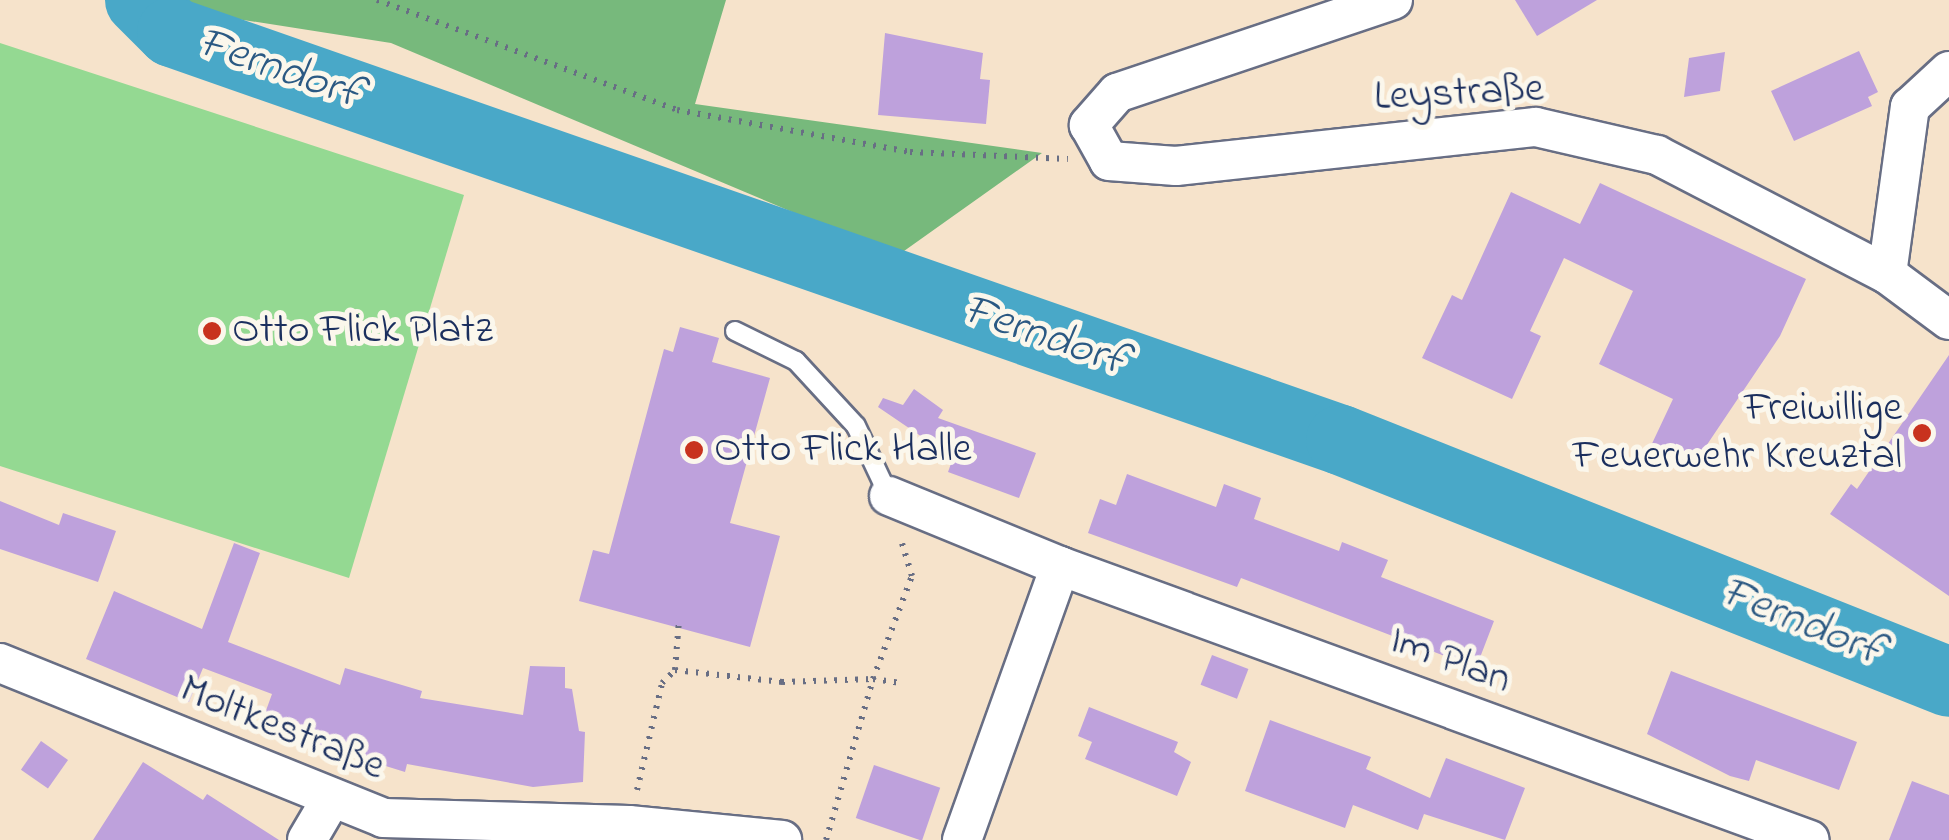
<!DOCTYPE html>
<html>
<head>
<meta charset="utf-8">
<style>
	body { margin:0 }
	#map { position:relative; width:1949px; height:840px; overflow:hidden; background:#f6e3cb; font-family:"Indie Flower",sans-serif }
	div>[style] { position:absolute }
	.green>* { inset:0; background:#94d992 }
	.forest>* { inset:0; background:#77b97c }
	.river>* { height:70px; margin:-35px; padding:0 35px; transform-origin:35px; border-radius:35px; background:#49a8c8 }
	.building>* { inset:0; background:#bea1dc; transform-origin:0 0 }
	.path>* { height:6px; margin-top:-3px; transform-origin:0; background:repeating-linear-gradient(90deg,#686e84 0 2.5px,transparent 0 10.5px) }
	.roads { filter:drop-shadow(2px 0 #686e84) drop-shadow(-2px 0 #686e84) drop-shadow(0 2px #686e84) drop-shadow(0 -2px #686e84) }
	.lane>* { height:18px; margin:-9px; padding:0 9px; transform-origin:9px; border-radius:9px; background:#fff }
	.street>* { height:38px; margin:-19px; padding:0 19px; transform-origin:19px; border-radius:19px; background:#fff }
	.dots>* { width:28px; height:28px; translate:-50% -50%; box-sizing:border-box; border:5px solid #fbf7ec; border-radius:50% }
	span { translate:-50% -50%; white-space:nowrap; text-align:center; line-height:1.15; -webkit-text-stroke:10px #fbf7ec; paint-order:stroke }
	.street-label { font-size:42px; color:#1b2f5e }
	.poi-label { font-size:42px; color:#1b2f5e }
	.left { translate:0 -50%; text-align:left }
	.right { translate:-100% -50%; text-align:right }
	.water-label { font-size:45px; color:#2b5983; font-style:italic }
</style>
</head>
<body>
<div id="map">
	<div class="green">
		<i style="clip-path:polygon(0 43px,464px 195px,349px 578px,0 466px)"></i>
	</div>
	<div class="forest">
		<i style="clip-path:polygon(170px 0,726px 0,695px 104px,1042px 153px,897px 256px,391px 43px,180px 10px)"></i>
	</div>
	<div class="river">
		<i style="left:140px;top:0;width:45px;rotate:45deg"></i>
		<i style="left:172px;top:32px;width:1238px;rotate:19.24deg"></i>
		<i style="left:1341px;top:440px;width:654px;rotate:21.7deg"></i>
	</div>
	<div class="building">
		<i style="clip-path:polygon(1515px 0,1597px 0,1537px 36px)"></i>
		<i style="clip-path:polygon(885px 33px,983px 53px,980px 79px,990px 80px,986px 124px,878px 115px)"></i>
		<i style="clip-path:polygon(1859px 51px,1878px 92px,1868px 97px,1872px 106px,1794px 141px,1771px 91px)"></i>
		<i style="clip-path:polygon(1725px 52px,1720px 91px,1684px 97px,1689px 58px)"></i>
		<i style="clip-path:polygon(1600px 183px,1806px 279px,1780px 336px,1690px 470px,1649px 450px,1673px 399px,1599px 364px,1633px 291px,1564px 258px,1530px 331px,1541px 336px,1512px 399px,1422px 358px,1452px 295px,1462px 300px,1511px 192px,1580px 224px)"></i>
		<i style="clip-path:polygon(680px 327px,719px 338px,712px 362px,770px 378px,730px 523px,780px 536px,750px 647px,579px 601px,593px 550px,609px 554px,664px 349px,673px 352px)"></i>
		<i style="clip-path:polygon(1949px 355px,1949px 596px,1830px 514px,1851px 484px,1857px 489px)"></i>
		<i style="clip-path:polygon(914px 389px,943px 410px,938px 418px,1036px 453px,1019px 498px,948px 472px,953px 458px,878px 407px,883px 398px,903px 405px)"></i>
		<i style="clip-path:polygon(1127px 474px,1216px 507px,1224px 484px,1261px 498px,1254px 519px,1339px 551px,1342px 542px,1388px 560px,1381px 577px,1494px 621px,1476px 668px,1241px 578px,1237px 587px,1088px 533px,1100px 499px,1116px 505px)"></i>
		<i style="clip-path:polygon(0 501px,59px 525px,63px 513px,116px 531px,98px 582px,0 549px)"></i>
		<i style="clip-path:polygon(234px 543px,260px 553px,228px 642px,340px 685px,345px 668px,422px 691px,420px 698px,523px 715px,530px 666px,565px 667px,565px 688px,572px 689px,579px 731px,585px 732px,583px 782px,533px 787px,407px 764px,405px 772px,260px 727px,272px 694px,203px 668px,189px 702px,86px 659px,114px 591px,202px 629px)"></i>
		<i style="left:1212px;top:655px;width:39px;height:32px;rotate:21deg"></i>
		<i style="clip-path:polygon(1671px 671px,1857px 742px,1839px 790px,1756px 760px,1749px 781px,1730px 776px,1647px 734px)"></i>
		<i style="clip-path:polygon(1089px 707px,1178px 742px,1174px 752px,1191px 762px,1177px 796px,1085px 759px,1092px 742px,1078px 736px)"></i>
		<i style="clip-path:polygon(1270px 720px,1371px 757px,1366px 769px,1430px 798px,1446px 758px,1525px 788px,1505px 840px,1424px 814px,1418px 830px,1353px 805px,1345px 828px,1245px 791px)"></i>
		<i style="left:41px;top:741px;width:33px;height:35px;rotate:35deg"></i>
		<i style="clip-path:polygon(143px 762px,203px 800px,207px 794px,279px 840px,93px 840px)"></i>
		<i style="left:874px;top:765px;width:70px;height:56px;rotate:19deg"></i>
		<i style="clip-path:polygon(1912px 781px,1949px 795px,1949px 840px,1889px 840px)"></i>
	</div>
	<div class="path">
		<i style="left:377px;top:0;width:320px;rotate:20.1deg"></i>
		<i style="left:677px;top:110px;width:237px;rotate:10.2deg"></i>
		<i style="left:910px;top:152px;width:158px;rotate:2.5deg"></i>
		<i style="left:675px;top:670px;width:50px;rotate:-85.4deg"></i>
		<i style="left:637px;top:790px;width:110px;rotate:-76.8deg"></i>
		<i style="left:662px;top:683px;width:18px;rotate:-45deg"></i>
		<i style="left:675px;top:670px;width:108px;rotate:6.4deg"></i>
		<i style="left:782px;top:682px;width:91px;rotate:-1.9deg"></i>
		<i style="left:873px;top:679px;width:110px;rotate:-69.3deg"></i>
		<i style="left:912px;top:576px;width:34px;rotate:-107deg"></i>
		<i style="left:826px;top:840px;width:168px;rotate:-73.7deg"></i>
		<i style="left:873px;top:679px;width:30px;rotate:8deg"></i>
	</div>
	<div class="roads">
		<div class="lane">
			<i style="left:735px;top:331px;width:68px;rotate:26.2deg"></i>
			<i style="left:796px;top:361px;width:88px;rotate:47.3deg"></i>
			<i style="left:856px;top:426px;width:77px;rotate:64.8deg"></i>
		</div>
		<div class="street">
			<i style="left:1393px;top:0;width:291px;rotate:161.4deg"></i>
			<i style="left:1117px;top:93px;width:43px;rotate:131.2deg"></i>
			<i style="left:1089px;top:125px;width:41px;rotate:60.9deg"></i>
			<i style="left:1109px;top:161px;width:67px;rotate:4.3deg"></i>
			<i style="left:1176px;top:166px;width:362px;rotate:-6.2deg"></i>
			<i style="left:1536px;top:127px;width:124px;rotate:13deg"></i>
			<i style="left:1657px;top:155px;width:259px;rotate:27.4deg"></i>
			<i style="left:1887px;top:274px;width:77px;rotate:36.6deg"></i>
			<i style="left:1887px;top:274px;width:169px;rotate:-82.2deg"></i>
			<i style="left:1910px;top:107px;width:53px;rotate:-42.7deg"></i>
			<i style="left:889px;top:496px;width:185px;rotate:22.3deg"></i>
			<i style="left:0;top:663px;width:413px;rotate:22deg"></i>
			<i style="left:383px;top:818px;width:246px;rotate:1.6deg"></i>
			<i style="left:629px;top:825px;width:154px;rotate:5.6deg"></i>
			<i style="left:307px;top:840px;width:45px;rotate:-59.5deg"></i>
			<i style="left:962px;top:840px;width:291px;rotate:-70.3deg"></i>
			<i style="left:1060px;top:566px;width:798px;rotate:20.07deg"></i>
		</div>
	</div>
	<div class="dots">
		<i style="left:212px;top:331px;background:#c8321e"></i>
		<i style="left:1922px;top:433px;background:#c8321e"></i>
		<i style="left:694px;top:450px;background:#c8321e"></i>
	</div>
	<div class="street-label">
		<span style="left:1459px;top:94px;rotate:-3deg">Leystraße</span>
		<span style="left:1450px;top:661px;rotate:20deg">Im Plan</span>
		<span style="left:282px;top:729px;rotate:22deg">Moltkestraße</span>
	</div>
	<div class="poi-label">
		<span class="left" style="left:232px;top:331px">Otto Flick Platz</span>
		<span class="right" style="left:1902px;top:433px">Freiwillige<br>Feuerwehr Kreuztal</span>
		<span class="left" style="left:714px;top:450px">Otto Flick Halle</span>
	</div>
	<div class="water-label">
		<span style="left:279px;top:70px;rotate:19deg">Ferndorf</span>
		<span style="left:1044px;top:337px;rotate:19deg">Ferndorf</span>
		<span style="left:1801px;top:623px;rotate:22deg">Ferndorf</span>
	</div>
</div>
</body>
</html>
